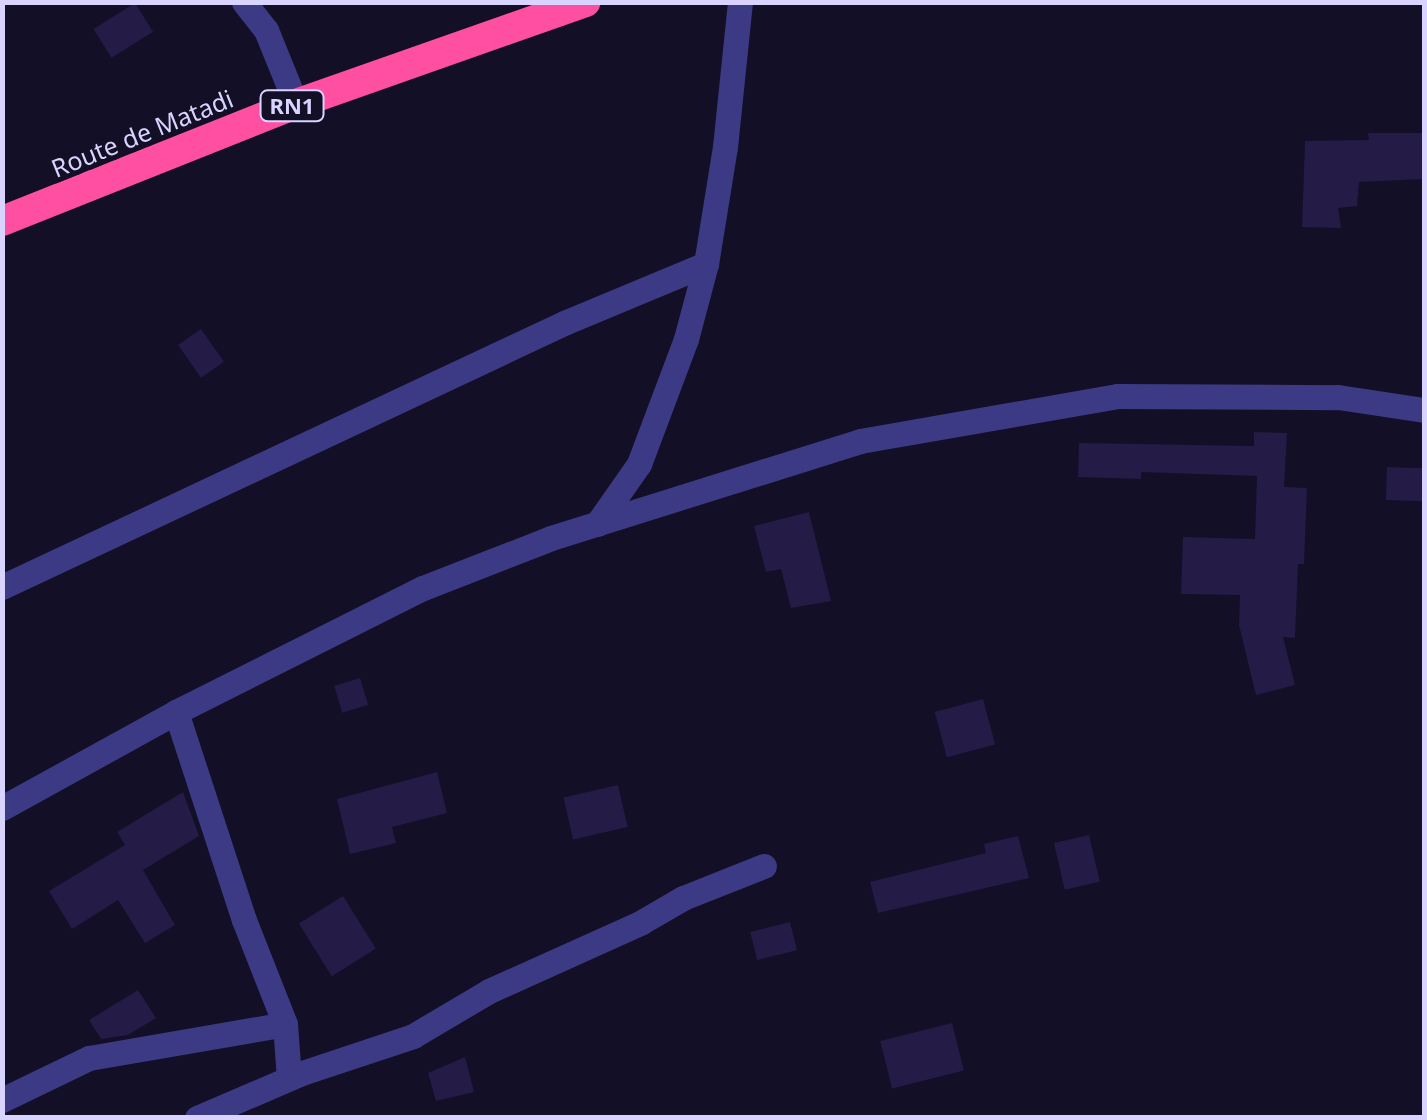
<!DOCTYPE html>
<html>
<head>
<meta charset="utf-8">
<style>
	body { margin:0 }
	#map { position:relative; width:1427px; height:1120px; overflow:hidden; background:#130f26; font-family:"Noto Sans",sans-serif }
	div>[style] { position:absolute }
	.building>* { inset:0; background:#241b47; transform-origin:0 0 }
	.minor>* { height:25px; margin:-12.5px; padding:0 12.5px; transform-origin:12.5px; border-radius:12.5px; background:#3d3a85 }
	.highway>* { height:30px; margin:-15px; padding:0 15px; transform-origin:15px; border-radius:15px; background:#ff4fa3 }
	span { translate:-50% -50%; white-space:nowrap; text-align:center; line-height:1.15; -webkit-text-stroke:10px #130f26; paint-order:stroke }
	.shield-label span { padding:2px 8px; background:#130f26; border:2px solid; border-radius:8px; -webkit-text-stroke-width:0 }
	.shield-label { font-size:22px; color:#d9d4ff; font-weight:700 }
	.street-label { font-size:25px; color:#d9d4ff }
	.frame { position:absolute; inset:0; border:5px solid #d9d4ff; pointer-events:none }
</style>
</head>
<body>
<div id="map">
	<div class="building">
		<i style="left:135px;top:3px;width:34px;height:49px;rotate:58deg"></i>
		<i style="clip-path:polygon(1368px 133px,1424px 133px,1424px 179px,1359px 182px,1357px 206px,1338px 208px,1341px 228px,1302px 227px,1305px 141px,1369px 140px)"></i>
		<i style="left:201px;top:329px;width:40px;height:28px;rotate:55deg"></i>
		<i style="clip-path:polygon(1254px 432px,1287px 433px,1284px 487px,1307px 488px,1304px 564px,1298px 564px,1295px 638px,1283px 637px,1295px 685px,1256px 695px,1239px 625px,1240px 595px,1181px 594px,1183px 537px,1255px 539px,1257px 476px,1141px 472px,1141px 479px,1078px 477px,1079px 443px,1254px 446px)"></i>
		<i style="left:1387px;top:467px;width:37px;height:33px;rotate:2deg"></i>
		<i style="clip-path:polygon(809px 512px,831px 601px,791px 608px,781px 569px,766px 572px,754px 526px)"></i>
		<i style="left:360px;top:678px;width:28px;height:27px;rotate:73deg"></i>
		<i style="left:983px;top:699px;width:47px;height:50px;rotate:75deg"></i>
		<i style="clip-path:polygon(437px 772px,447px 813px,392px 827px,396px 843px,350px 854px,337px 799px)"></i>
		<i style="left:618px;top:785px;width:43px;height:56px;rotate:77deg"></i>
		<i style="clip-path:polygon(183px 792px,199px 836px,143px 870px,175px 925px,145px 943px,118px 900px,72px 929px,49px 891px,125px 845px,117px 832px)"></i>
		<i style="left:1089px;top:835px;width:48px;height:36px;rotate:77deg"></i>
		<i style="clip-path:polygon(1018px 836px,1029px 878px,878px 913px,870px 882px,986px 853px,984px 844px)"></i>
		<i style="left:343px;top:896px;width:62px;height:52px;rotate:58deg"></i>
		<i style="left:790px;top:922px;width:29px;height:41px;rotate:76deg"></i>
		<i style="clip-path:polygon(138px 990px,156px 1018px,128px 1035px,101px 1039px,89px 1020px)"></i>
		<i style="left:952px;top:1023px;width:49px;height:74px;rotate:76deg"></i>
		<i style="clip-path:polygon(465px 1057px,474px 1092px,436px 1101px,428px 1073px)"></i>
	</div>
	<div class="minor">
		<i style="left:244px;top:2px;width:36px;rotate:52deg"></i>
		<i style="left:266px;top:30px;width:80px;rotate:67.9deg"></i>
		<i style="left:597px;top:524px;width:73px;rotate:-55deg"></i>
		<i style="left:639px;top:464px;width:134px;rotate:-69.4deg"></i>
		<i style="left:686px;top:339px;width:78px;rotate:-75.1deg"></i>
		<i style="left:706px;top:264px;width:119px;rotate:-80.8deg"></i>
		<i style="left:725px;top:147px;width:146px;rotate:-84.1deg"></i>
		<i style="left:2px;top:587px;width:621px;rotate:-25.16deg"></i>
		<i style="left:564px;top:323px;width:154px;rotate:-22.6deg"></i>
		<i style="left:176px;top:712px;width:219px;rotate:71.9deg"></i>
		<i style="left:244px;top:920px;width:112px;rotate:68.5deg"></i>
		<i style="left:285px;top:1024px;width:54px;rotate:85.8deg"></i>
		<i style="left:2px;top:808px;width:199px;rotate:-28.9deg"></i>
		<i style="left:176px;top:712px;width:276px;rotate:-26.7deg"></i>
		<i style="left:423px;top:588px;width:137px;rotate:-21.3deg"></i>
		<i style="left:551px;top:538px;width:324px;rotate:-17.4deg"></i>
		<i style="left:860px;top:441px;width:261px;rotate:-9.9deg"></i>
		<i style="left:1117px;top:396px;width:221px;rotate:0.3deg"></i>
		<i style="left:1338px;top:397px;width:87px;rotate:8.6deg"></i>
		<i style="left:2px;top:1100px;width:97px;rotate:-25.8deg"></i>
		<i style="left:89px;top:1058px;width:199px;rotate:-9.8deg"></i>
		<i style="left:197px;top:1118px;width:114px;rotate:-23.2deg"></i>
		<i style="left:302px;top:1073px;width:117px;rotate:-18.4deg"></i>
		<i style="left:413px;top:1036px;width:88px;rotate:-30.6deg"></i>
		<i style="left:489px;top:991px;width:166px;rotate:-24.2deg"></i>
		<i style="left:640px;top:923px;width:50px;rotate:-30.2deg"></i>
		<i style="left:683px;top:898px;width:87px;rotate:-21.6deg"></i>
	</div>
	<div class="highway">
		<i style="left:2px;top:221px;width:316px;rotate:-21.7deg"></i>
		<i style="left:296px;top:104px;width:307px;rotate:-19.4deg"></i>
	</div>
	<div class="shield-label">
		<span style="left:292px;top:106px">RN1</span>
	</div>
	<div class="street-label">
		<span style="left:142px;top:133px;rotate:-22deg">Route de Matadi</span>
	</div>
	<div class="frame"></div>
</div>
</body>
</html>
